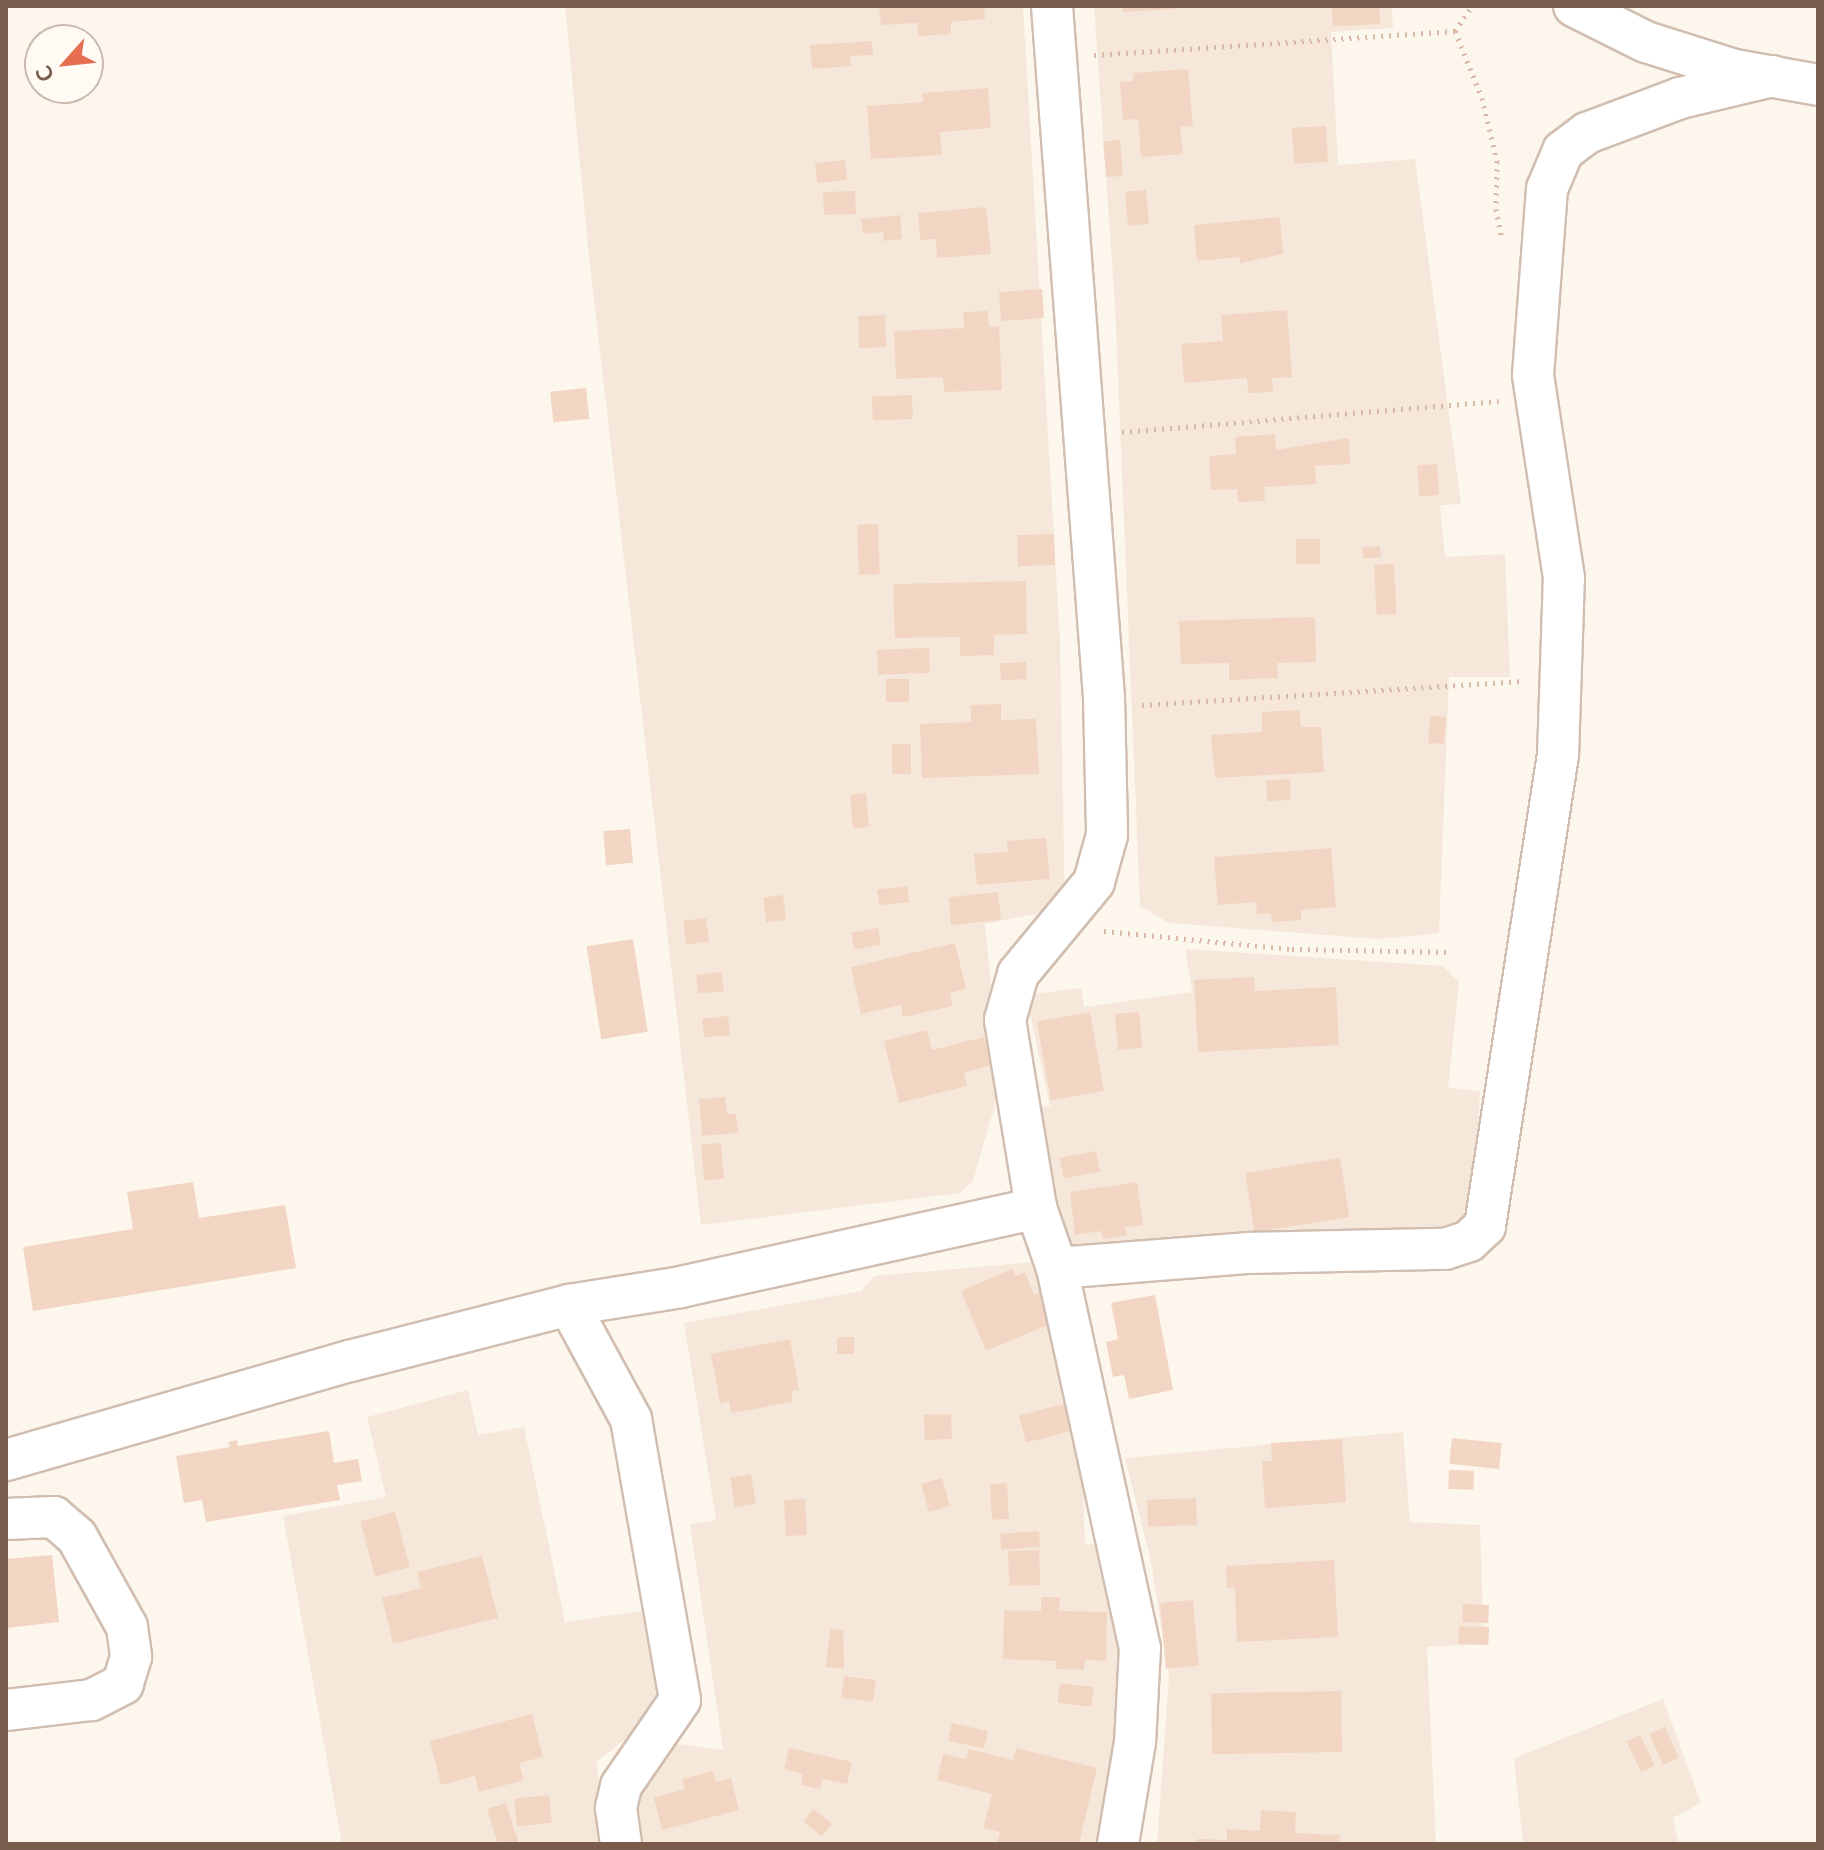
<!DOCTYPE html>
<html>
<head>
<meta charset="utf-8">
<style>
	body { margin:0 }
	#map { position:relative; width:1824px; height:1850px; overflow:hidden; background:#fdf6ec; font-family:Mulish,sans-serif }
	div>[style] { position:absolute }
	.residential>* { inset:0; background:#f5e8da }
	.building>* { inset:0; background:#f3d5c3; transform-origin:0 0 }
	.path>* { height:5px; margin-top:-2.5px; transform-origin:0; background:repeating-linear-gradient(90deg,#d9b8a5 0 2px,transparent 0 8px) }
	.roads { filter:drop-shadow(2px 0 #d1beb0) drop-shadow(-2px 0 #d1beb0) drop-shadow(0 2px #d1beb0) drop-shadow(0 -2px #d1beb0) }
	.minor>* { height:40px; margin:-20px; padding:0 20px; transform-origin:20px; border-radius:20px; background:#fff }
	span { translate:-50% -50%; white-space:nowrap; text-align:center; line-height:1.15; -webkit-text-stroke:7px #fffaf3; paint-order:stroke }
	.frame { position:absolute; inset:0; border:8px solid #7a5c4d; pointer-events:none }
	.north { position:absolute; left:24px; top:24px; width:80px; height:80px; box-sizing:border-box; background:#fffaf3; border:2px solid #cabbb1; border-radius:50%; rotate:243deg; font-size:22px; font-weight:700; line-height:32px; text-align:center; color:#7a5c4d }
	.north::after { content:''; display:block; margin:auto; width:28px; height:36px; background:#e76f51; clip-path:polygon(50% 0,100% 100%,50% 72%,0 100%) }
</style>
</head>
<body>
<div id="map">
	<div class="residential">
		<i style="clip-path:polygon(565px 6px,1023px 6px,1060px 640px,1065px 908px,985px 924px,1001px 1083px,973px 1181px,960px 1193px,701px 1225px,588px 248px)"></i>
		<i style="clip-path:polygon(1094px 6px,1392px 6px,1393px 28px,1331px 32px,1338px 165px,1415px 159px,1461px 504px,1440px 505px,1445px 557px,1505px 554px,1510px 677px,1449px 677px,1439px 933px,1379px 939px,1169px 923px,1140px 906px,1115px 305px)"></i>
		<i style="clip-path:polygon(1185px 949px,1443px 966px,1459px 982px,1448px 1088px,1480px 1091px,1472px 1220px,1455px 1227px,1064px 1249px,1035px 1107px,1050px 1106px,1026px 995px,1081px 988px,1084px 1007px,1192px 992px)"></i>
		<i style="clip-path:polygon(1035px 1262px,1081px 1428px,1085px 1545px,1104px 1543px,1124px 1634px,1113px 1756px,1095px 1844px,643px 1844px,630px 1799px,668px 1743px,723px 1750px,690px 1524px,716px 1520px,684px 1323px,861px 1291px,874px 1276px)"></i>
		<i style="clip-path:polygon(468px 1390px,478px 1435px,524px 1427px,565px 1622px,641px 1611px,662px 1711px,596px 1762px,611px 1844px,342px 1844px,283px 1516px,386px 1497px,367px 1417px)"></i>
		<i style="clip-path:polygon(1403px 1432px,1410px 1522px,1480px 1525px,1484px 1644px,1427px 1647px,1436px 1844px,1157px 1844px,1169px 1677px,1151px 1561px,1125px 1458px)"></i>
		<i style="clip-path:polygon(1663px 1699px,1701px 1803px,1673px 1818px,1679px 1844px,1523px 1844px,1514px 1758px)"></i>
	</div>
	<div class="building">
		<i style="clip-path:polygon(879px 6px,984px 6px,985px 19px,951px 22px,951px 34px,918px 36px,917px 23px,881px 25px)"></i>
		<i style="clip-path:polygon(1123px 6px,1175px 6px,1175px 9px,1123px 12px)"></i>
		<i style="left:1379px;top:6px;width:18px;height:47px;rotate:87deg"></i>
		<i style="clip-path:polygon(872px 41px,873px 55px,850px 56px,851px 66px,812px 69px,810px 45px)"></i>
		<i style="clip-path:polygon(1188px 69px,1193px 126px,1180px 127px,1183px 154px,1141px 157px,1138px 119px,1123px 120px,1120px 82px,1133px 81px,1133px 73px)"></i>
		<i style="clip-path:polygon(988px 88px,991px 128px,940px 132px,942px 155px,871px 159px,867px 106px,923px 102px,922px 93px)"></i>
		<i style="left:1326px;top:126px;width:36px;height:34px;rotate:87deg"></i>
		<i style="left:1120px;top:140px;width:36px;height:17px;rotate:85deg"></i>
		<i style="left:845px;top:160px;width:20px;height:30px;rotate:84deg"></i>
		<i style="left:1146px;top:190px;width:34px;height:21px;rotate:85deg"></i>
		<i style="left:855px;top:191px;width:23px;height:32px;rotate:88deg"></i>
		<i style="clip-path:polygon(986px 207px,991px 254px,937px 258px,936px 239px,920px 240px,918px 213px)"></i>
		<i style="clip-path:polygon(900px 215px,902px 239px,884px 241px,883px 232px,863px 234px,861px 219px)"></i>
		<i style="clip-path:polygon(1280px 217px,1283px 254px,1240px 263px,1240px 257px,1197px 261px,1194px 225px)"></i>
		<i style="left:1042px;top:289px;width:29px;height:43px;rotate:86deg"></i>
		<i style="clip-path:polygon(1287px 310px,1292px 377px,1272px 378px,1273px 392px,1248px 393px,1247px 378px,1184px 383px,1181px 344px,1223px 341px,1221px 315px)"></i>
		<i style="clip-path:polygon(988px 311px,989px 327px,999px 326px,1002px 390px,944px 392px,943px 377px,896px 379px,894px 331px,964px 328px,963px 312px)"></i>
		<i style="left:885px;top:315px;width:32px;height:27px;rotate:88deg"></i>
		<i style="left:586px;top:388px;width:31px;height:36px;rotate:84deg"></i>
		<i style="left:912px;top:395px;width:24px;height:40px;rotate:88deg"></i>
		<i style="clip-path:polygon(1275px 434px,1276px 450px,1349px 438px,1350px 464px,1315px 466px,1316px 484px,1264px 487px,1265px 501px,1238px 502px,1237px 489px,1211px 490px,1209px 456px,1236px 454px,1235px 437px)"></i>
		<i style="left:1437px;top:464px;width:31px;height:20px;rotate:86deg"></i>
		<i style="left:878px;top:524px;width:50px;height:21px;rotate:88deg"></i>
		<i style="left:1054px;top:534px;width:31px;height:37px;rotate:88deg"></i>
		<i style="left:1296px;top:539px;width:24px;height:25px"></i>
		<i style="left:1380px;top:546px;width:11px;height:18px;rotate:85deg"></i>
		<i style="left:1394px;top:564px;width:50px;height:20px;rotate:87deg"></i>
		<i style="clip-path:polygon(1026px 581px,1027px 634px,994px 635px,994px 655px,960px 656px,960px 637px,895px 638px,893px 584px)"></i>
		<i style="clip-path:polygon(1315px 617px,1316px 662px,1277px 663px,1278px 678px,1229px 680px,1229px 663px,1181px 664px,1179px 621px)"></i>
		<i style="left:929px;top:648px;width:25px;height:52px;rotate:88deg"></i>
		<i style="left:1026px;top:662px;width:17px;height:26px;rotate:87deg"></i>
		<i style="left:886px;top:679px;width:23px;height:23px"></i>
		<i style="clip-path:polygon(1001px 704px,1001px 720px,1036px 719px,1039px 774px,922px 778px,920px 724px,971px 722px,971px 705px)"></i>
		<i style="clip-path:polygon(1299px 710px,1301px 727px,1321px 727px,1324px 772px,1215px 778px,1211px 735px,1262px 732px,1262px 712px)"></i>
		<i style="left:1430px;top:716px;width:16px;height:27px;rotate:4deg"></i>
		<i style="left:892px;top:744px;width:19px;height:30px"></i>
		<i style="left:1290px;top:779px;width:21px;height:24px;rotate:87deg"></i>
		<i style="left:866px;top:793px;width:34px;height:16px;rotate:85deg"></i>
		<i style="left:630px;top:829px;width:34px;height:27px;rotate:85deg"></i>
		<i style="clip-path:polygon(1046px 838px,1050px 879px,977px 885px,974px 854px,1008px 852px,1007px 841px)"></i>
		<i style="clip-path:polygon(1331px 848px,1336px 907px,1301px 910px,1301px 920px,1272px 922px,1271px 914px,1257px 914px,1256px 902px,1218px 905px,1214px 857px)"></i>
		<i style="left:907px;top:886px;width:16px;height:30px;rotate:83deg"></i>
		<i style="left:998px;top:892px;width:28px;height:50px;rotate:84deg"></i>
		<i style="left:783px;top:895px;width:25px;height:20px;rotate:83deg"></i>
		<i style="left:706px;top:918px;width:24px;height:23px;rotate:83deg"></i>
		<i style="left:878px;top:928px;width:17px;height:27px;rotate:80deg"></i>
		<i style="left:633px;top:939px;width:94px;height:47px;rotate:81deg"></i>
		<i style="clip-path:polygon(955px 943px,966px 989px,950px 993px,953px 1006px,903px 1017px,901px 1005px,861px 1014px,851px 967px)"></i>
		<i style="left:722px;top:972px;width:19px;height:26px;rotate:84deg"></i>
		<i style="clip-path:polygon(1254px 977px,1255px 991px,1336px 987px,1339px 1045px,1198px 1052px,1194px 980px)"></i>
		<i style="left:1090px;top:1012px;width:80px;height:54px;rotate:80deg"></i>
		<i style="left:1139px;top:1012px;width:36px;height:24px;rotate:85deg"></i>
		<i style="left:728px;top:1016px;width:19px;height:26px;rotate:84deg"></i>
		<i style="clip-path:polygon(927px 1030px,932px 1050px,984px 1037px,991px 1066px,964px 1072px,967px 1086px,899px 1103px,884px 1041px)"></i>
		<i style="clip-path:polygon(725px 1097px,727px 1114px,736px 1114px,738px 1133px,702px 1136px,699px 1099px)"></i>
		<i style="left:721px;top:1143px;width:36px;height:20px;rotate:85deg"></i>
		<i style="left:1096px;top:1151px;width:21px;height:37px;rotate:79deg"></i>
		<i style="left:1340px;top:1158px;width:60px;height:96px;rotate:81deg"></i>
		<i style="clip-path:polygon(193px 1182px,199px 1218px,285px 1205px,296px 1268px,33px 1311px,23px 1247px,133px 1229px,127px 1192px)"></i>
		<i style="clip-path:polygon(1137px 1182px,1143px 1225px,1125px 1227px,1127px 1235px,1103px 1239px,1101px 1231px,1075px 1235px,1070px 1192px)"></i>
		<i style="clip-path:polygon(1012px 1269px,1016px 1276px,1025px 1272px,1034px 1295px,1044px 1291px,1057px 1321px,986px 1351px,961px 1291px)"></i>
		<i style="clip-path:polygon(1155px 1295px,1173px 1390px,1129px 1399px,1124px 1375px,1113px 1377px,1106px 1342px,1118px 1339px,1111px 1303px)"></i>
		<i style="left:837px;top:1337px;width:17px;height:17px"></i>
		<i style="clip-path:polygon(790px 1339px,799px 1390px,791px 1391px,793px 1402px,731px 1413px,729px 1401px,720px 1403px,711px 1354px)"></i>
		<i style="left:1074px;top:1401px;width:28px;height:57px;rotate:75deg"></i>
		<i style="left:951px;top:1414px;width:25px;height:27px;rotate:88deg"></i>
		<i style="clip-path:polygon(329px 1431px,334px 1463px,358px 1459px,362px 1481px,337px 1485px,340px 1500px,206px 1522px,202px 1500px,184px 1503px,176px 1456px,230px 1447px,228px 1442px,237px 1440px,238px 1446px)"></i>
		<i style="left:1452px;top:1438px;width:50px;height:26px;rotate:6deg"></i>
		<i style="clip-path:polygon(1342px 1439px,1346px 1502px,1265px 1508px,1262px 1461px,1272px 1461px,1271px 1443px)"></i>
		<i style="left:1449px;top:1470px;width:25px;height:19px;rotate:2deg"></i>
		<i style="left:751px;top:1474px;width:30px;height:21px;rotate:81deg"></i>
		<i style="left:942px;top:1478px;width:29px;height:22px;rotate:74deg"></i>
		<i style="left:1007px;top:1483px;width:36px;height:17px;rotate:87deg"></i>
		<i style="left:1196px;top:1498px;width:27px;height:49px;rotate:88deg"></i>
		<i style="left:805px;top:1499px;width:36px;height:21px;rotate:87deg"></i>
		<i style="left:395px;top:1512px;width:57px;height:36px;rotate:75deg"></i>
		<i style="left:1039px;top:1531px;width:16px;height:39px;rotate:86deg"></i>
		<i style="left:1039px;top:1550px;width:35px;height:31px;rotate:88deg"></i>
		<i style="clip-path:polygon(52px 1555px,59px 1622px,6px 1628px,6px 1559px)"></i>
		<i style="clip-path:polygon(482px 1556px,498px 1618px,393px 1644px,382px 1598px,421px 1588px,417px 1572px)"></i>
		<i style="clip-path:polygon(1334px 1560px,1338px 1637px,1237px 1642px,1235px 1587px,1227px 1588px,1226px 1566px)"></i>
		<i style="clip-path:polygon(1041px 1597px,1060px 1597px,1059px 1611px,1107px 1612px,1106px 1661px,1085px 1660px,1084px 1670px,1056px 1669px,1056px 1661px,1003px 1659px,1004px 1610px,1041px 1611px)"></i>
		<i style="left:1193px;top:1600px;width:66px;height:33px;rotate:85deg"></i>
		<i style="left:1463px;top:1604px;width:26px;height:18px;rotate:2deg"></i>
		<i style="left:1459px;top:1626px;width:30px;height:18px;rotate:2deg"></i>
		<i style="clip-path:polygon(830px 1629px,843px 1630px,844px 1669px,826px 1667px)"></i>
		<i style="left:844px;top:1676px;width:32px;height:22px;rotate:7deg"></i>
		<i style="left:1060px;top:1683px;width:34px;height:20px;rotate:7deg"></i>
		<i style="left:1341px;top:1691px;width:61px;height:130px;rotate:89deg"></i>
		<i style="clip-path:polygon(532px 1714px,543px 1757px,519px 1763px,524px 1780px,479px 1792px,475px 1776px,441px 1785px,430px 1741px)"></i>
		<i style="left:952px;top:1723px;width:37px;height:18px;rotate:13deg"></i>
		<i style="left:1665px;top:1727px;width:34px;height:17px;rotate:66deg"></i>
		<i style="left:1640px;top:1735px;width:34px;height:15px;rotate:64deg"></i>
		<i style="clip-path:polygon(789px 1748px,852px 1762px,847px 1784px,822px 1779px,820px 1789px,801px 1785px,803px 1774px,784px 1769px)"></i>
		<i style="clip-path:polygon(1016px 1748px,1097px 1768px,1079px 1844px,997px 1844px,1000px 1832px,983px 1828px,992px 1794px,937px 1780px,943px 1754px,966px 1759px,969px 1749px,1013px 1760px)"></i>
		<i style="clip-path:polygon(713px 1771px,716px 1782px,731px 1778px,739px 1810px,662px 1830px,654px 1798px,685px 1789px,682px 1779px)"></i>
		<i style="left:549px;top:1795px;width:28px;height:35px;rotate:84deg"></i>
		<i style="clip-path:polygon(506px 1803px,519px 1844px,498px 1844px,487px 1809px)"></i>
		<i style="left:813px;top:1809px;width:24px;height:16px;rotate:38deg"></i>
		<i style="clip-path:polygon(1261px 1810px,1296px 1812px,1295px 1833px,1340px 1835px,1339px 1844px,1197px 1844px,1197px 1839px,1227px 1840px,1227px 1829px,1260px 1831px)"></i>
	</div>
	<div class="path">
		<i style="left:1455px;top:31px;width:72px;rotate:68.1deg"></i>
		<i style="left:1482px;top:98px;width:65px;rotate:76.6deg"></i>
		<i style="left:1497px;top:161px;width:48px;rotate:91.2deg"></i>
		<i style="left:1496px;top:209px;width:31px;rotate:79deg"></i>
		<i style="left:1094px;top:55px;width:362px;rotate:-3.8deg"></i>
		<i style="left:1455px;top:31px;width:30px;rotate:-56deg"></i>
		<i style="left:1122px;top:432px;width:378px;rotate:-4.7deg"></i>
		<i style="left:1142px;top:705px;width:382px;rotate:-3.6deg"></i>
		<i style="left:1104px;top:931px;width:189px;rotate:5.5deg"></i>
		<i style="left:1292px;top:949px;width:158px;rotate:1.1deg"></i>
	</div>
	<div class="roads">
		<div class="minor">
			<i style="left:1052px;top:6px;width:694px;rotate:85.7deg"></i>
			<i style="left:1104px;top:698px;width:137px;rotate:88.7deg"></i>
			<i style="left:1107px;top:835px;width:49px;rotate:105.5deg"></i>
			<i style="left:1094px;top:882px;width:119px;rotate:129.6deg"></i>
			<i style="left:1018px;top:974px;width:48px;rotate:105.8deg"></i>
			<i style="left:1005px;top:1020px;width:191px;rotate:80.6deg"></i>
			<i style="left:1036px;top:1208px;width:64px;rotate:70.7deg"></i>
			<i style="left:1057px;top:1268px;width:389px;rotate:77.7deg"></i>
			<i style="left:1140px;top:1648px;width:94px;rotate:93deg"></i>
			<i style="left:1135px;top:1742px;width:103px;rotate:99.5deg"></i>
			<i style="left:1574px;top:6px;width:80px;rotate:26.6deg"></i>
			<i style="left:1646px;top:42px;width:93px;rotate:17.5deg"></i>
			<i style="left:1735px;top:70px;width:84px;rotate:10.2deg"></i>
			<i style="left:1057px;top:1268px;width:190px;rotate:-4.5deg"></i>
			<i style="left:1246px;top:1253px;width:199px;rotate:-1.2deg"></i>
			<i style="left:1445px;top:1249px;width:25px;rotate:-18deg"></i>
			<i style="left:1469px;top:1241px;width:22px;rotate:-43deg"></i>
			<i style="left:1485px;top:1226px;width:476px;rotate:-81.2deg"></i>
			<i style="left:1558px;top:756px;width:178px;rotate:-88.1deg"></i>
			<i style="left:1564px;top:578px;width:205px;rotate:-98.7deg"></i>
			<i style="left:1533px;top:375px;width:187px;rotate:-85.7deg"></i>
			<i style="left:1547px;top:189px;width:41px;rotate:-67.2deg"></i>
			<i style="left:1563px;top:151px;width:30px;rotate:-37deg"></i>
			<i style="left:1587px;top:133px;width:99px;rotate:-20.6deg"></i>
			<i style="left:1680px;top:98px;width:95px;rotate:-13.4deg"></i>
			<i style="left:569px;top:1305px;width:130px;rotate:61.5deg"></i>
			<i style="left:631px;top:1419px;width:285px;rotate:80.1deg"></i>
			<i style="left:680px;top:1700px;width:104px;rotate:124.5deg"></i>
			<i style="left:621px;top:1786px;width:23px;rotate:103deg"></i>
			<i style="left:616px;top:1808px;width:36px;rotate:82deg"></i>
			<i style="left:6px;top:1460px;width:358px;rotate:-16.1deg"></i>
			<i style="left:350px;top:1361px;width:226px;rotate:-14.3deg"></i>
			<i style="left:569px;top:1305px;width:113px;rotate:-9.1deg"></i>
			<i style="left:681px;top:1287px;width:364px;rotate:-12.5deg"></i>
			<i style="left:6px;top:1519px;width:48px;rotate:-2.4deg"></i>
			<i style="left:54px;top:1517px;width:30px;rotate:41deg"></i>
			<i style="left:77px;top:1537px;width:103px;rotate:60.9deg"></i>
			<i style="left:127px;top:1627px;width:30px;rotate:82deg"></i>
			<i style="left:131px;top:1657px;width:28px;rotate:107deg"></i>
			<i style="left:123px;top:1684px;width:36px;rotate:153deg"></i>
			<i style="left:91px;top:1700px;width:86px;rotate:173.3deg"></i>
		</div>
	</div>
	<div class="frame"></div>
	<div class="north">С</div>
</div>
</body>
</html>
